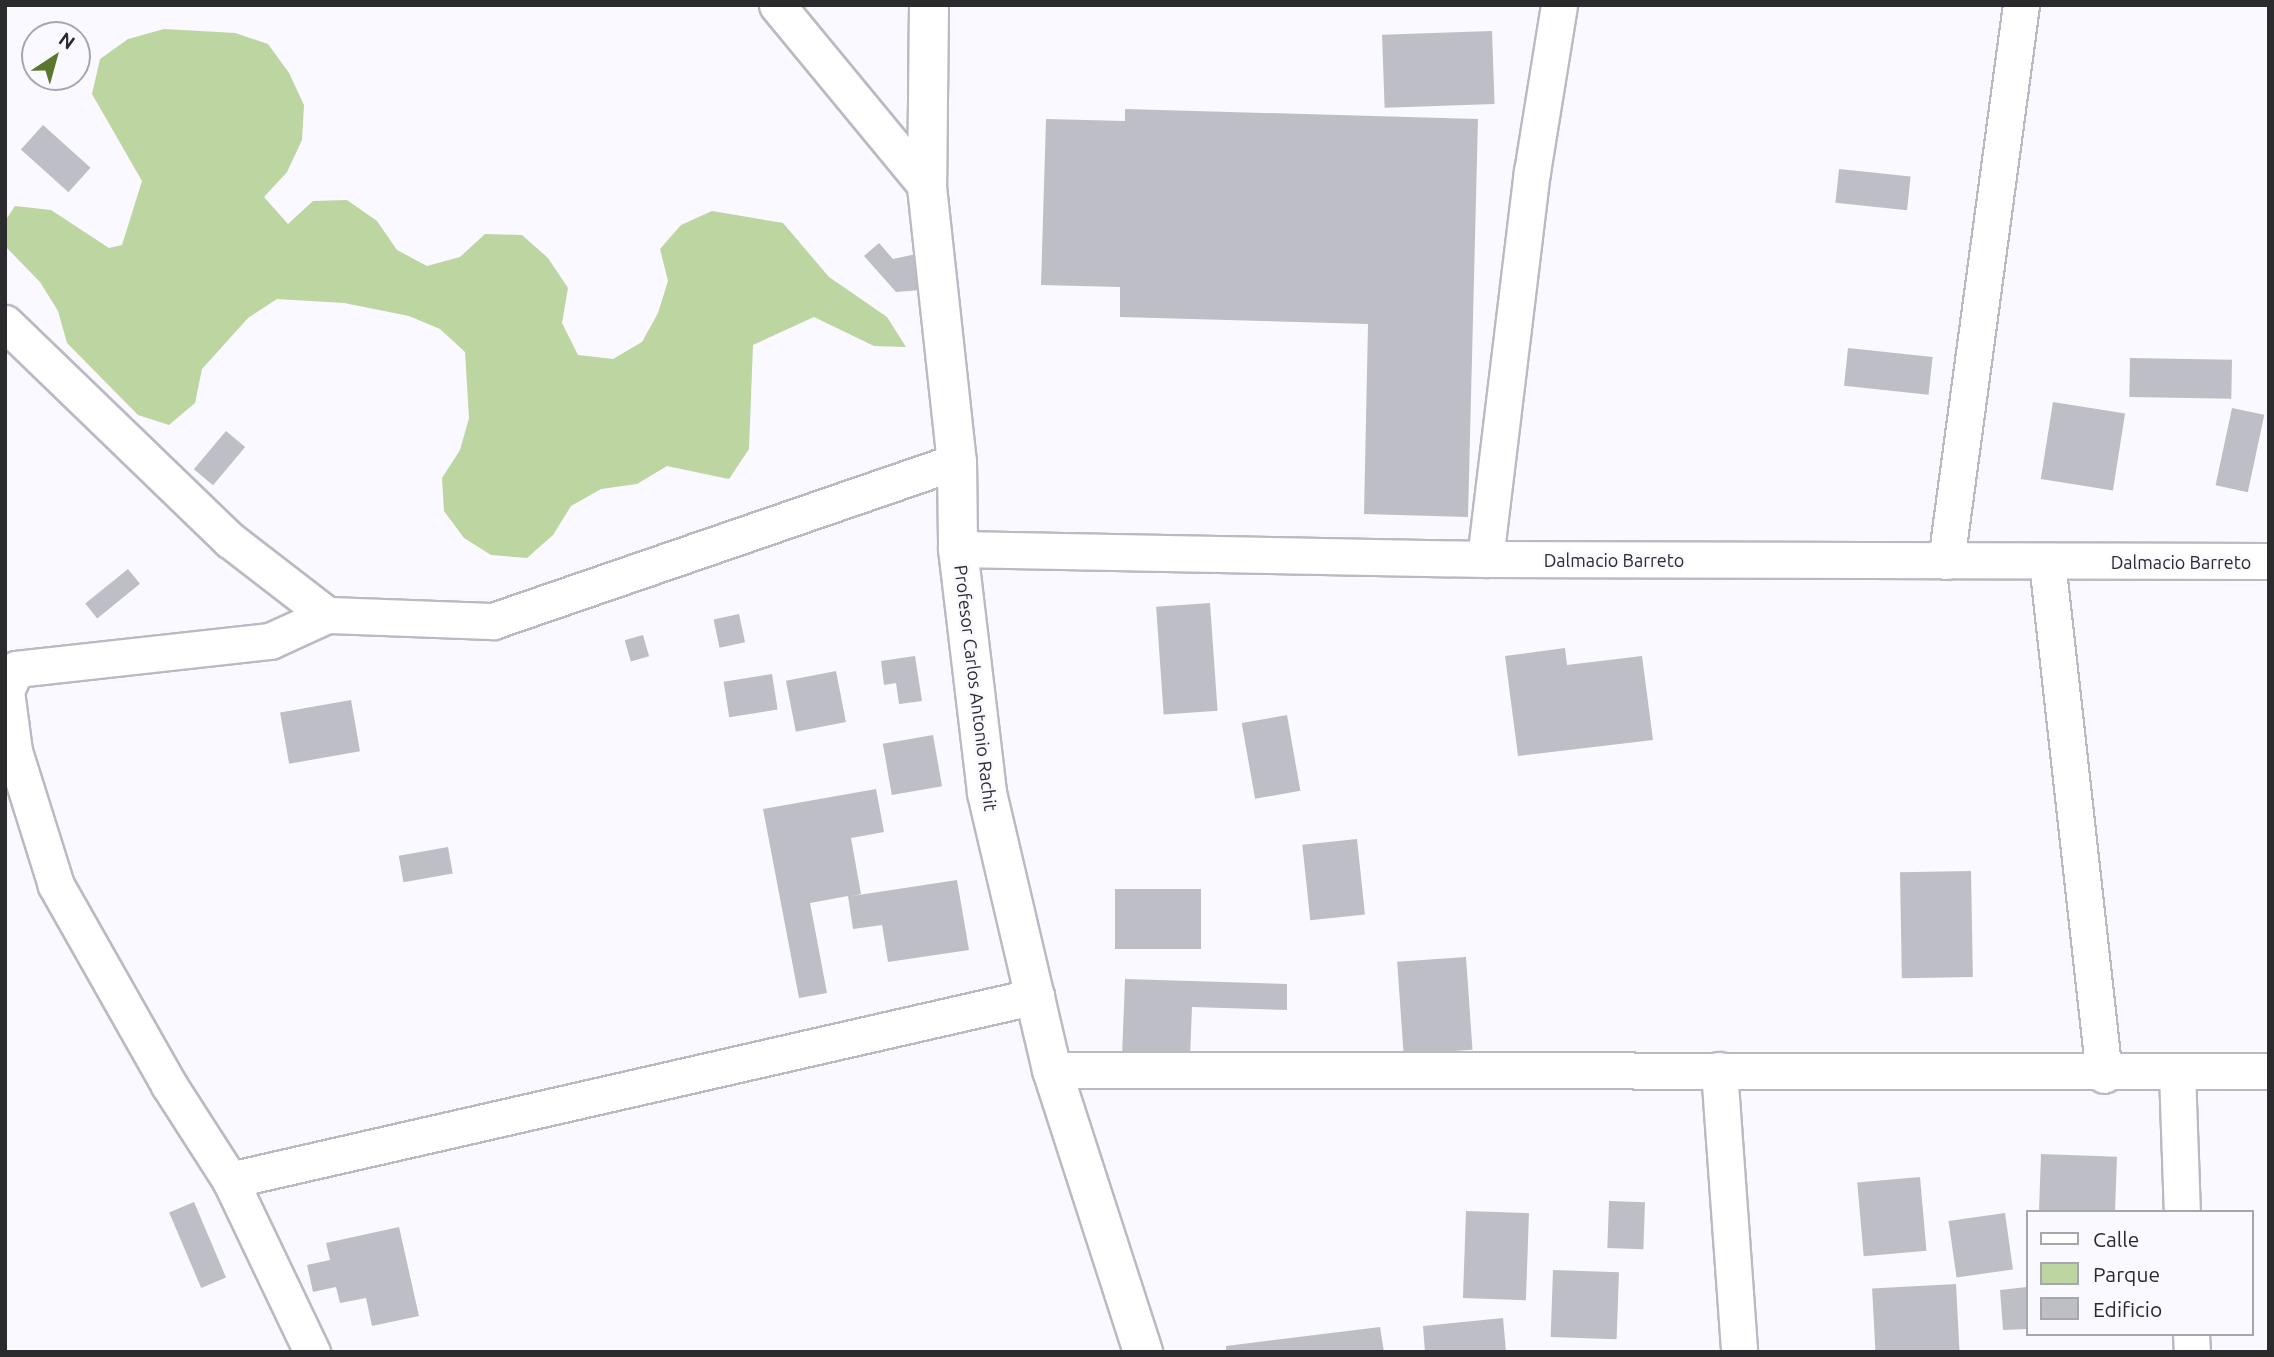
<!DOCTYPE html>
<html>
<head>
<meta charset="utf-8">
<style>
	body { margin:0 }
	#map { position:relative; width:2274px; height:1357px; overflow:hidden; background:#f9f9ff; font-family:Ubuntu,sans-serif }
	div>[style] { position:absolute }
	.green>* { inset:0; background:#bcd5a1 }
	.building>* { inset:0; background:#bebec6; transform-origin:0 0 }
	.roads { filter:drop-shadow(2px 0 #bbbac3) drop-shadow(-2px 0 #bbbac3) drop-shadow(0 2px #bbbac3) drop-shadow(0 -2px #bbbac3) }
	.street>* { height:35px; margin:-17.5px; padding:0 17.5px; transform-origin:17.5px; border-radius:17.5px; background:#fff }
	.secondary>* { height:38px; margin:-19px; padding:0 19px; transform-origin:19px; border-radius:19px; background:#fff }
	span { translate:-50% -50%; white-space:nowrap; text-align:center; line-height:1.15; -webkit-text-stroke:5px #f9f9ff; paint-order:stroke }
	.street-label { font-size:18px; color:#2b2b2e }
	.frame { position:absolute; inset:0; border:7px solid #2b2b2e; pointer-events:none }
	.legend { position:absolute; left:2026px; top:1210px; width:228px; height:126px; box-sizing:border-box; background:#f9f9ff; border:2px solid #a7a7ab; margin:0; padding:9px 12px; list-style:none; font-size:21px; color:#2b2b2e }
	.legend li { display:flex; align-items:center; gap:14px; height:35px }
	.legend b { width:35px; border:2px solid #a7a7ab }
	.north { position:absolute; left:21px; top:21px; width:70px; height:70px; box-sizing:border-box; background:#f9f9ff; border:2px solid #a7a7ab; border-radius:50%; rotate:36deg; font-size:19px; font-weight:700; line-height:28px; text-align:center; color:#2b2b2e }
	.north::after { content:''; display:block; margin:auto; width:24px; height:32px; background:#59772d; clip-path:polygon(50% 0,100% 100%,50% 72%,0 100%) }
</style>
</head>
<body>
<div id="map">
	<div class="green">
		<i style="clip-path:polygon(164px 29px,235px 33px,268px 44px,289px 73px,304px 105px,302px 140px,287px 172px,264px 197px,288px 224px,313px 201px,347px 200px,377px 221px,397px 250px,427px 266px,460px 257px,485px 234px,522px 235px,548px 258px,568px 288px,562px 323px,578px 355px,613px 359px,642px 342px,658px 313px,668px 281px,660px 249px,681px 225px,712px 211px,783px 223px,829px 277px,887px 317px,906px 347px,874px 346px,814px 317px,753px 345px,749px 449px,729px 479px,667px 466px,637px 484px,601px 489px,571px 506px,553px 535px,527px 558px,491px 555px,464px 538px,444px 511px,442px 478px,460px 450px,469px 418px,465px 352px,440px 329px,409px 316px,344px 303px,277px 299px,248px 318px,202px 369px,195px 403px,169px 425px,138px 415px,67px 343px,58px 311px,40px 282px,5px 246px,5px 221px,15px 206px,51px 210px,109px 248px,122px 245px,142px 181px,92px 94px,100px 59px,128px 39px)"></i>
	</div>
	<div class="building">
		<i style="left:1492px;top:31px;width:73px;height:110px;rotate:88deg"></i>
		<i style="clip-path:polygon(1125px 109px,1478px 119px,1468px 517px,1364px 514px,1368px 324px,1120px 317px,1120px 287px,1041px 285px,1046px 119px,1125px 121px)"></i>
		<i style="left:43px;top:125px;width:64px;height:33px;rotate:42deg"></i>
		<i style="left:1839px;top:169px;width:72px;height:34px;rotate:6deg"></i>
		<i style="clip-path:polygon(879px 243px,893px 259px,916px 254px,920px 290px,896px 292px,864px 256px)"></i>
		<i style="left:1848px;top:348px;width:85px;height:38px;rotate:6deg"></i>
		<i style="left:2130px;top:358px;width:102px;height:39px;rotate:1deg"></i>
		<i style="left:2053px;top:402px;width:73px;height:78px;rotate:9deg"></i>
		<i style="left:2232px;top:408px;width:33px;height:79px;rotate:12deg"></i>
		<i style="left:226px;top:431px;width:25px;height:50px;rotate:40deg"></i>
		<i style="left:128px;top:569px;width:19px;height:55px;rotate:51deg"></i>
		<i style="left:1210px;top:603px;width:108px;height:54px;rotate:86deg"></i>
		<i style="left:739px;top:614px;width:29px;height:26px;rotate:78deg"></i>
		<i style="left:643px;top:635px;width:22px;height:19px;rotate:74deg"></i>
		<i style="clip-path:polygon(1565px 648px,1567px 665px,1642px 656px,1653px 740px,1518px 756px,1505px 656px)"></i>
		<i style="clip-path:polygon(915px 656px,922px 701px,899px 704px,896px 683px,884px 685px,881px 661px)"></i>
		<i style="left:836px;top:671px;width:52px;height:51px;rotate:79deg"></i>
		<i style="left:772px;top:674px;width:36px;height:49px;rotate:81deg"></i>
		<i style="left:351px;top:700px;width:52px;height:72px;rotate:80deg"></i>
		<i style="left:1287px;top:715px;width:77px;height:46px;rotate:80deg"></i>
		<i style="left:933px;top:735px;width:52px;height:51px;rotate:80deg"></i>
		<i style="clip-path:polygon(876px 789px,884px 832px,851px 838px,861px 894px,852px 896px,957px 880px,969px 950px,888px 962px,882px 925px,853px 929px,848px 896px,810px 903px,827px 993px,799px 998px,763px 809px)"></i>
		<i style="left:1357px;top:839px;width:76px;height:55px;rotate:84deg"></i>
		<i style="left:448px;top:847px;width:27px;height:50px;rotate:80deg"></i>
		<i style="left:1971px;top:871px;width:106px;height:71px;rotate:89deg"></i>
		<i style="left:1115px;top:889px;width:86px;height:60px"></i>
		<i style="left:1466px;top:957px;width:93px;height:69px;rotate:86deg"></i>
		<i style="clip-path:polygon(1125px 979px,1287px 984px,1287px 1010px,1192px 1007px,1190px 1058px,1122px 1057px)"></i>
		<i style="left:2041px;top:1154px;width:76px;height:58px;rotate:2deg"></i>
		<i style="left:1920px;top:1177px;width:74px;height:63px;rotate:85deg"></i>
		<i style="left:1609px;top:1201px;width:36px;height:47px;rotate:2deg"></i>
		<i style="left:194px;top:1202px;width:82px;height:27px;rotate:67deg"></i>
		<i style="left:1466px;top:1211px;width:63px;height:87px;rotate:2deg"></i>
		<i style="left:2005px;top:1213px;width:57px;height:57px;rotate:82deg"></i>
		<i style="clip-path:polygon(399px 1227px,419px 1316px,372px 1326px,366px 1298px,340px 1303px,336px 1287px,313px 1292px,307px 1265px,330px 1260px,326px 1243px)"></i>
		<i style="left:1553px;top:1270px;width:66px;height:67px;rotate:2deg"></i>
		<i style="left:1956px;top:1284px;width:68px;height:84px;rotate:87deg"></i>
		<i style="clip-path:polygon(2027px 1287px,2027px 1329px,2003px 1330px,2000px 1290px)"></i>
		<i style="clip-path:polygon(1503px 1318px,1506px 1352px,1425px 1352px,1423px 1326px)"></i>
		<i style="clip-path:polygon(1380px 1327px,1384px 1352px,1226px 1352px,1226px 1346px)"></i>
	</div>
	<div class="roads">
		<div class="street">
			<i style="left:777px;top:5px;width:236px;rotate:50.5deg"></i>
			<i style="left:5px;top:323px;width:313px;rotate:44deg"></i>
			<i style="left:230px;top:540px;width:123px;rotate:37.7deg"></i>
			<i style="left:327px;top:615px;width:166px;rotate:2.1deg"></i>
			<i style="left:493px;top:621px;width:491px;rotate:-19deg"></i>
			<i style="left:958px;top:549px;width:527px;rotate:1.09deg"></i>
			<i style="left:1485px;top:559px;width:784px;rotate:0.15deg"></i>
			<i style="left:1485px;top:559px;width:390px;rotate:-83.1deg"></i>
			<i style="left:1532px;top:172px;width:169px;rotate:-80.8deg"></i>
			<i style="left:1946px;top:561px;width:561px;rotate:-82.32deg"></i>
			<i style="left:2047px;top:562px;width:516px;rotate:83.66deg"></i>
			<i style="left:1052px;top:1070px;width:1217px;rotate:0.05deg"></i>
			<i style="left:1719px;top:1070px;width:283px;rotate:85.9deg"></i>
			<i style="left:2177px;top:1072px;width:140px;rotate:88deg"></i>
			<i style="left:230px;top:1180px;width:827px;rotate:-12.86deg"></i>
			<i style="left:2191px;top:1334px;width:18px;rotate:87deg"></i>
			<i style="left:312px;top:1352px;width:191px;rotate:-115.5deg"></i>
			<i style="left:230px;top:1180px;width:113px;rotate:-122.7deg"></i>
			<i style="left:169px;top:1085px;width:230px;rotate:-119.5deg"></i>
			<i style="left:56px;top:885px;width:140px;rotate:-107.4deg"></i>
			<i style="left:14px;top:751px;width:61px;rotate:-97.6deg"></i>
			<i style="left:6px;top:691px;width:24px;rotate:-66deg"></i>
			<i style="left:16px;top:669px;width:256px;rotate:-6.3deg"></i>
			<i style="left:270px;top:641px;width:63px;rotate:-24.5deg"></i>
		</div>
		<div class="secondary">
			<i style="left:929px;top:5px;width:182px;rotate:90.6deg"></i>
			<i style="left:927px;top:187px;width:276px;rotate:83.8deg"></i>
			<i style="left:957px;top:461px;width:88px;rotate:89.3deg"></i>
			<i style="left:958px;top:549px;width:246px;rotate:83.2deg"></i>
			<i style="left:987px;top:793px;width:285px;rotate:76.8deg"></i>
			<i style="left:1052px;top:1070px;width:296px;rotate:72.1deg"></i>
		</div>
	</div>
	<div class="street-label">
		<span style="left:1614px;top:560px">Dalmacio Barreto</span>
		<span style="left:2181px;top:562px">Dalmacio Barreto</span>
		<span style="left:976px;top:688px;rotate:83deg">Profesor Carlos Antonio Rachit</span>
	</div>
	<div class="frame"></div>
	<ul class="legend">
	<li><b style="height:9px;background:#fff"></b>Calle</li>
	<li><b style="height:19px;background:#bcd5a1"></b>Parque</li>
	<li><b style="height:19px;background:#bebec6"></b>Edificio</li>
	</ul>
	<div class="north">N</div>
</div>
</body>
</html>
